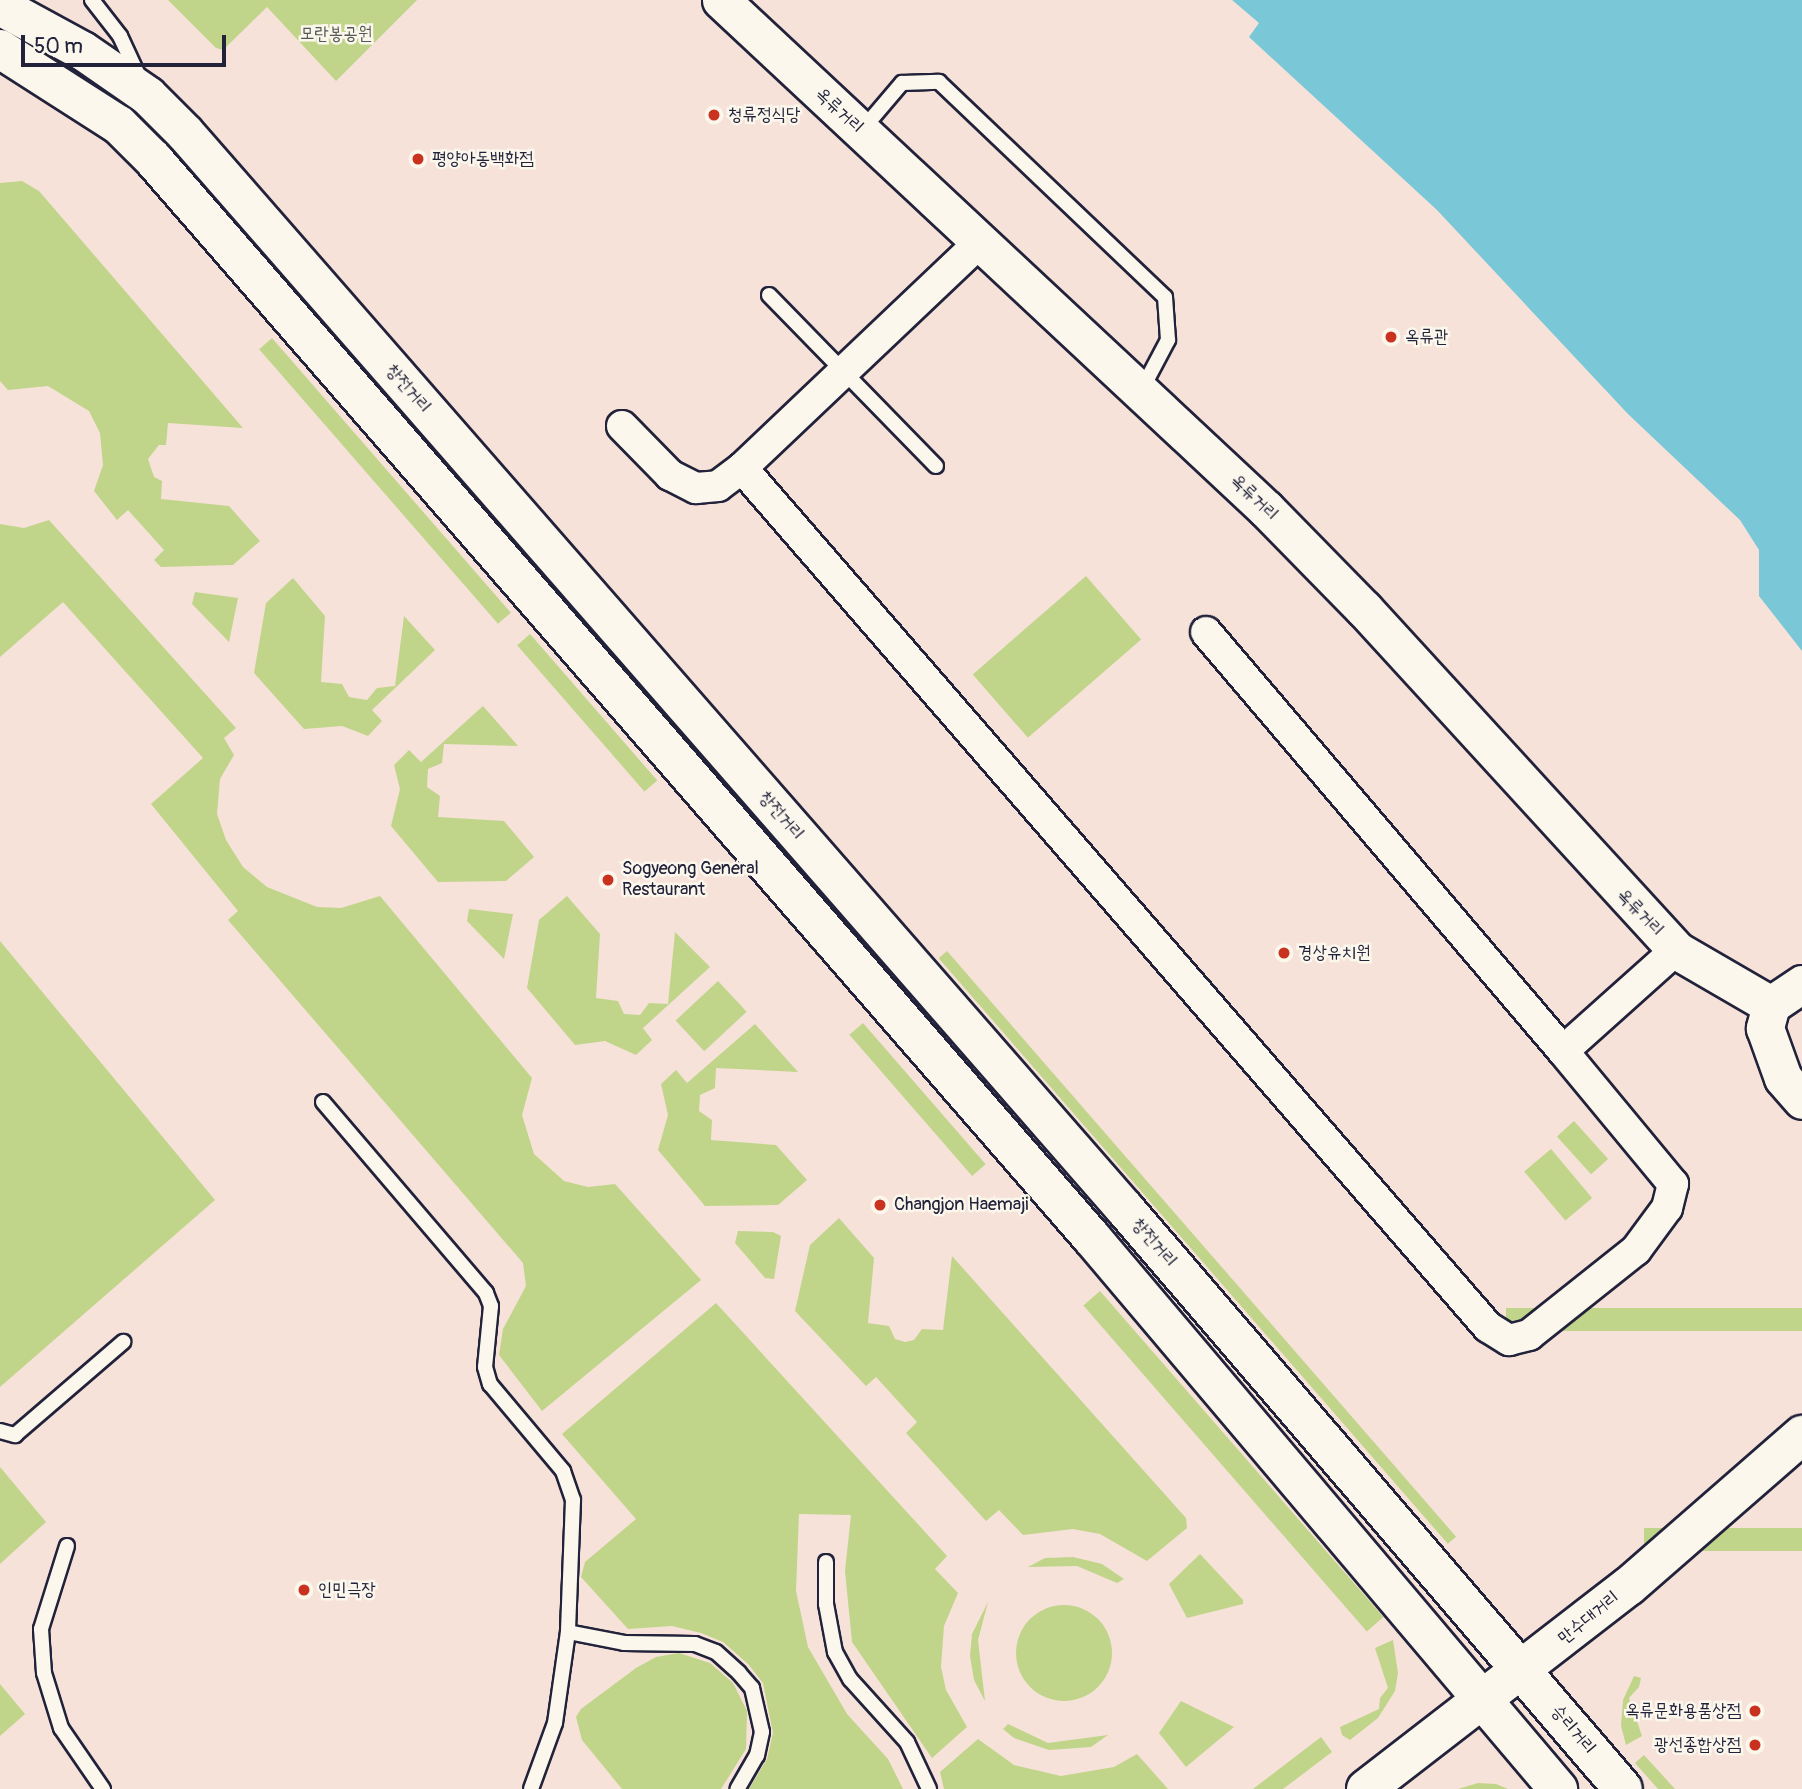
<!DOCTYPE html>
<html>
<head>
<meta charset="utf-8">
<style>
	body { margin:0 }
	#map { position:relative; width:1802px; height:1789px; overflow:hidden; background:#f6e2d9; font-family:Pangolin,"Poor Story",sans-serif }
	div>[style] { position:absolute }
	.green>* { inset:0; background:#c1d58a; transform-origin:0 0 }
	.round { border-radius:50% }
	.water>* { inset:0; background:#79c7d7 }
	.roads { filter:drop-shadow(2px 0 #22223b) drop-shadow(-2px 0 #22223b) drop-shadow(0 2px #22223b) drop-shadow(0 -2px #22223b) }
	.service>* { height:14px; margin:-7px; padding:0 7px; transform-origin:7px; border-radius:7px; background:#fbf7ec }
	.minor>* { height:30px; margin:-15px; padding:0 15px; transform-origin:15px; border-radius:15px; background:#fbf7ec }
	.tertiary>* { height:37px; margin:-18.5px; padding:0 18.5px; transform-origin:18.5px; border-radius:18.5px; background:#fbf7ec }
	.primary>* { height:38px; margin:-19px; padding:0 19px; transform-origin:19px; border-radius:19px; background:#fbf7ec }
	.dots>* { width:19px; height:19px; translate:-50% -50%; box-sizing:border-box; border:4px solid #fbf7ec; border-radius:50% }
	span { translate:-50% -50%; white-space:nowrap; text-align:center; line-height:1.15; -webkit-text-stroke:5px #fbf7ec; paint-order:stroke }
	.park-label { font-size:18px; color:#525853 }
	.street-label { font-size:18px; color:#22223b }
	.poi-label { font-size:18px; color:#22223b }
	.left { translate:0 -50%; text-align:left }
	.right { translate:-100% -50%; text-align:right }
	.scale { position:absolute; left:21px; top:35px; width:205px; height:32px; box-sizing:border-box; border:4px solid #22223b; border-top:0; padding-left:9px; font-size:21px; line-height:24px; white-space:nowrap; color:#22223b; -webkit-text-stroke:5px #fbf7ec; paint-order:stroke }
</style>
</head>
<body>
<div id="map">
	<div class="green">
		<i style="clip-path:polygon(168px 0,417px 0,336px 81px,267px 7px,223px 50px,216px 48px)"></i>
		<i style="clip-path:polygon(22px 181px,39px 191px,243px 428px,168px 423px,166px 445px,159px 445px,148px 459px,154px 477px,162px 481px,161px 499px,229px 506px,260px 541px,233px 565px,161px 567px,154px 560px,164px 550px,128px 510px,117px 520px,94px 491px,103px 465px,100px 433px,89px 411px,48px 386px,8px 390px,0 381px,0 183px)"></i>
		<i style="left:272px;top:338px;width:364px;height:17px;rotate:49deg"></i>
		<i style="clip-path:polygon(49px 520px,236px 728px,224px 738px,234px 755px,220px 779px,217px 814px,226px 840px,243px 867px,267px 887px,317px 907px,341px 908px,380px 896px,532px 1078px,522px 1115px,534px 1154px,564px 1181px,588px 1187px,615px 1184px,701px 1280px,542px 1411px,499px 1355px,503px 1329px,526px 1286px,523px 1263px,228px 920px,238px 911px,151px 804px,203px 758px,63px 602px,0 657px,0 524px,24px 528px)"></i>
		<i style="left:1086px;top:576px;width:84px;height:150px;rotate:49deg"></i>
		<i style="clip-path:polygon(293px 578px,325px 616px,321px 682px,342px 684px,349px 697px,367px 700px,377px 688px,395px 686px,404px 616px,435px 650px,372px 710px,382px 721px,368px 736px,342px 726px,304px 729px,254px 673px,266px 603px)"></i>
		<i style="clip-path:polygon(195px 592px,238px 598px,229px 642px,192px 604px)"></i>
		<i style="left:530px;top:634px;width:194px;height:17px;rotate:49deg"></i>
		<i style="clip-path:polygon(483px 706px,518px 746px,444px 744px,442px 763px,428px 769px,427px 787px,440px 796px,438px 817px,504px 821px,534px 857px,506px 881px,438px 882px,391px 826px,400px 789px,394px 765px,409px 750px,421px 762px)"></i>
		<i style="clip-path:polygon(567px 896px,600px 934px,596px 998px,618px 1001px,624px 1014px,640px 1015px,649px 1003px,668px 1004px,675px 932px,710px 967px,643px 1028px,652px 1040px,636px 1055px,605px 1041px,575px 1045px,527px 988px,539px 920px)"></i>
		<i style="clip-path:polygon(469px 909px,513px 914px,504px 959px,467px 921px)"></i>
		<i style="clip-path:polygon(0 941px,215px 1200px,0 1387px)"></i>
		<i style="left:947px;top:951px;width:776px;height:11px;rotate:49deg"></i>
		<i style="left:718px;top:981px;width:42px;height:58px;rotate:47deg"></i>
		<i style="left:863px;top:1023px;width:187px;height:18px;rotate:49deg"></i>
		<i style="clip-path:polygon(755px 1024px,798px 1072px,716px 1068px,715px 1088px,700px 1095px,699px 1111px,712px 1120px,711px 1140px,776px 1145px,807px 1180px,778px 1205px,705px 1206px,658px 1150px,668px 1115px,661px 1084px,676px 1070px,687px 1083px)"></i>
		<i style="left:1574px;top:1121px;width:51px;height:23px;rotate:48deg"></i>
		<i style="left:1551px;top:1149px;width:64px;height:35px;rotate:50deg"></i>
		<i style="clip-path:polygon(839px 1218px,874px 1258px,868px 1323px,889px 1326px,895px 1339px,905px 1342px,914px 1340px,922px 1329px,943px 1330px,952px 1256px,1186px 1518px,1187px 1528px,1147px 1561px,1100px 1534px,1073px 1529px,1023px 1535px,999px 1510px,986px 1521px,906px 1433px,917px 1422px,876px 1377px,866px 1386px,795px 1311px,810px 1245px)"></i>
		<i style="clip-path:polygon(738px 1231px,773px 1232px,781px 1236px,774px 1279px,765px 1278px,735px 1243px)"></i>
		<i style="left:1100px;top:1291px;width:432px;height:22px;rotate:49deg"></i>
		<i style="clip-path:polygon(716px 1303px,947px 1556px,935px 1569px,958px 1593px,944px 1626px,941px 1667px,946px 1690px,967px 1727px,932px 1758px,852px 1642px,845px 1571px,851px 1515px,799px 1514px,796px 1591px,808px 1647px,847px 1714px,888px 1759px,903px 1789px,749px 1789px,767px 1759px,773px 1733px,763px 1683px,748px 1664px,723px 1642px,701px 1633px,672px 1626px,628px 1629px,581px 1577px,585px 1562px,636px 1519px,562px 1434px)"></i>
		<i style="left:1802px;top:1308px;width:23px;height:296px;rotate:90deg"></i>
		<i style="clip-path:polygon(0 1467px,46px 1522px,0 1564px)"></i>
		<i style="left:1802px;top:1528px;width:23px;height:158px;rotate:90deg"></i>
		<i style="clip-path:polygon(1200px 1554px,1243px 1600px,1243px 1604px,1187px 1618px,1169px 1584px)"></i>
		<i style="clip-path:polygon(1073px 1557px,1102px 1564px,1124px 1579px,1117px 1583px,1077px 1566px,1028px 1567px,1045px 1558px)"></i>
		<i style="clip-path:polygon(988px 1602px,978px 1640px,985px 1701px,974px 1680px,970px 1656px,972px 1634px)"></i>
		<i class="round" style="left:1016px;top:1605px;width:96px;height:96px"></i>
		<i style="clip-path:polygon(1393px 1640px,1398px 1673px,1395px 1691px,1378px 1718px,1350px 1740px,1342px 1735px,1340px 1727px,1379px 1709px,1380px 1698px,1388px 1688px,1375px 1648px)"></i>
		<i style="clip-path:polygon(679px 1653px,710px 1663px,733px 1683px,747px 1711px,746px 1749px,721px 1789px,622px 1789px,582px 1740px,576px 1717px,581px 1709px,636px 1668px,656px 1657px)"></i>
		<i style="clip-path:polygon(1634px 1676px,1641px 1678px,1639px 1687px,1629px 1698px,1642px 1736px,1626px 1745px,1621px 1726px,1623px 1700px)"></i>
		<i style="clip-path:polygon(0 1684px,25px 1714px,0 1736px)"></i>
		<i style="clip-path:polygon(1181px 1701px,1234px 1727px,1186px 1767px,1159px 1733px)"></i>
		<i style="clip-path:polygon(1008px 1724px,1048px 1743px,1108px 1735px,1091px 1747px,1049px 1750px,1014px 1738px,1003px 1729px)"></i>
		<i style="clip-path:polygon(1321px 1737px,1332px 1752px,1283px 1789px,1253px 1789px)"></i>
		<i style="clip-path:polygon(978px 1739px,1014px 1765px,1061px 1776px,1114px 1767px,1137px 1754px,1168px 1789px,944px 1789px,940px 1772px)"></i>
		<i style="clip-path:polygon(1644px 1755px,1675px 1789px,1658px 1789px,1635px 1763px)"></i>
		<i style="clip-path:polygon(1478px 1783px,1496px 1784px,1508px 1789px,1458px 1789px)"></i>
	</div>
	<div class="water">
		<i style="clip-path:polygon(1232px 0,1802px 0,1802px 651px,1759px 596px,1759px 550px,1740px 520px,1628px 414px,1437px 210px,1249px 37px,1259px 23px)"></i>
	</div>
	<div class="roads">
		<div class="service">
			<i style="left:92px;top:0;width:46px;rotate:52.1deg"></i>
			<i style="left:120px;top:36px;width:47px;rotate:65.1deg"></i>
			<i style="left:862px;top:130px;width:62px;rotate:-49.6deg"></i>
			<i style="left:902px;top:83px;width:37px;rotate:-2deg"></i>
			<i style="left:939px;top:82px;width:312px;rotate:43.6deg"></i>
			<i style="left:1165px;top:297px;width:43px;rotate:86deg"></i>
			<i style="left:1168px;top:340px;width:58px;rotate:117.9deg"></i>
			<i style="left:769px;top:295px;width:239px;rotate:45.7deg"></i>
			<i style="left:323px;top:1102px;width:251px;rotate:49.5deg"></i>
			<i style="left:486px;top:1293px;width:14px;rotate:69deg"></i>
			<i style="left:491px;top:1306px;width:61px;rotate:95.6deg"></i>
			<i style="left:485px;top:1367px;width:18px;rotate:74deg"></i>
			<i style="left:490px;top:1384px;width:114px;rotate:50deg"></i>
			<i style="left:563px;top:1471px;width:31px;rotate:71deg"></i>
			<i style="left:573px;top:1500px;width:132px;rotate:92.2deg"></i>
			<i style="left:0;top:1431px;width:16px;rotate:15deg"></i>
			<i style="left:15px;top:1435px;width:143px;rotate:-40.7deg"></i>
			<i style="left:67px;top:1546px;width:87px;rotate:107.4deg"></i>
			<i style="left:41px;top:1629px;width:44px;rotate:86.1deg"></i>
			<i style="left:44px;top:1673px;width:58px;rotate:72.8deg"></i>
			<i style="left:61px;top:1728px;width:74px;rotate:55.5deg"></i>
			<i style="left:826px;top:1562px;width:42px;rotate:90deg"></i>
			<i style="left:826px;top:1604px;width:49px;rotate:79.4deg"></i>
			<i style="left:835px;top:1652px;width:31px;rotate:61deg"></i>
			<i style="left:850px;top:1679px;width:85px;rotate:47.9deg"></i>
			<i style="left:907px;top:1742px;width:52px;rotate:64.9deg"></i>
			<i style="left:531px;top:1789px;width:70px;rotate:-70deg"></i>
			<i style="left:555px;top:1723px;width:92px;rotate:-81.9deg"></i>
			<i style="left:568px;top:1632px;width:57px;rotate:11.1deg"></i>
			<i style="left:624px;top:1643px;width:71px;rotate:0.8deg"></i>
			<i style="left:695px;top:1644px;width:22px;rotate:21deg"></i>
			<i style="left:716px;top:1652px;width:31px;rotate:42deg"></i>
			<i style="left:739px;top:1673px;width:20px;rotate:49deg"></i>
			<i style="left:752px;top:1688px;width:45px;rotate:77.2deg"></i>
			<i style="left:762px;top:1732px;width:24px;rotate:102deg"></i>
			<i style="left:757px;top:1755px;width:39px;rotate:120deg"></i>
		</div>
		<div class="minor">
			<i style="left:979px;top:243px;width:327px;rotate:136.5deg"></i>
			<i style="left:742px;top:468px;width:1138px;rotate:49.03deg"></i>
			<i style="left:1488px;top:1327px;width:25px;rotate:32deg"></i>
			<i style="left:1509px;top:1340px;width:21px;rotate:-14deg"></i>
			<i style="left:1529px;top:1335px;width:137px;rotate:-38.5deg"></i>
			<i style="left:1636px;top:1250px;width:52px;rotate:-53.6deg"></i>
			<i style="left:1667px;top:1208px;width:25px;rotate:-76deg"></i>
			<i style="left:1673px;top:1184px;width:173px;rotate:-129.6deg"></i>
			<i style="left:1563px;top:1051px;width:152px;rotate:-41.8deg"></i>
			<i style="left:622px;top:426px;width:69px;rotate:45.6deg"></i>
			<i style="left:670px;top:475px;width:29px;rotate:27deg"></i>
			<i style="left:696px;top:488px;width:22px;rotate:-5deg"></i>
			<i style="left:718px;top:486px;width:30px;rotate:-37deg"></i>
			<i style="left:1206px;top:632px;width:550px;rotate:49.57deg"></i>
		</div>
		<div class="tertiary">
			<i style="left:721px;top:0;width:746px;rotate:43.04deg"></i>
			<i style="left:1266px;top:509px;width:140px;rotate:45.6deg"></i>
			<i style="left:1364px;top:609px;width:462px;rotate:47.5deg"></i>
			<i style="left:1676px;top:950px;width:110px;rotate:30.1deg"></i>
			<i style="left:1802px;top:984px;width:37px;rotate:146deg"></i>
			<i style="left:1771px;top:1005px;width:24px;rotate:105deg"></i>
			<i style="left:1765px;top:1028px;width:53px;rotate:70.2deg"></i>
			<i style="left:1783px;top:1078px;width:29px;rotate:49deg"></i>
		</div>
		<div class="primary">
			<i style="left:0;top:6px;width:94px;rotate:28.5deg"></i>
			<i style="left:83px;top:51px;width:79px;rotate:34.7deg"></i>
			<i style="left:148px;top:96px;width:52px;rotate:45deg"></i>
			<i style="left:185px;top:133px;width:1429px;rotate:48.86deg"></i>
			<i style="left:1125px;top:1209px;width:764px;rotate:49.35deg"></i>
			<i style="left:0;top:49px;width:141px;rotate:32.6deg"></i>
			<i style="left:119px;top:125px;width:48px;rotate:45deg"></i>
			<i style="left:153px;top:159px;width:1430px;rotate:48.97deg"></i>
			<i style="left:1092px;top:1238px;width:722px;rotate:49.78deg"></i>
			<i style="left:1366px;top:1789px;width:332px;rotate:-37.7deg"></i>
			<i style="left:1629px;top:1586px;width:230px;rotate:-41.1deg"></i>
		</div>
	</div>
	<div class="dots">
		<i style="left:714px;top:115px;background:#c8321e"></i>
		<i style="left:418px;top:159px;background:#c8321e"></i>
		<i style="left:1391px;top:337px;background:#c8321e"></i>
		<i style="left:608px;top:880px;background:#c8321e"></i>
		<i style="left:1284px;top:953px;background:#c8321e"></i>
		<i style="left:880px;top:1205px;background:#c8321e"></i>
		<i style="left:304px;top:1590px;background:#c8321e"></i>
		<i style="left:1755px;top:1711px;background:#c8321e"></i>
		<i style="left:1755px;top:1745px;background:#c8321e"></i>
	</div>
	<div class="park-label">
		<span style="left:336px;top:34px">모란봉공원</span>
	</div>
	<div class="street-label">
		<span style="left:839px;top:111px;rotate:43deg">옥류거리</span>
		<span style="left:408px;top:389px;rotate:49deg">창전거리</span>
		<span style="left:1254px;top:498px;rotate:44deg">옥류거리</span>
		<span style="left:781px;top:816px;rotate:49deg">창전거리</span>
		<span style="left:1640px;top:913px;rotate:46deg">옥류거리</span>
		<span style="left:1154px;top:1243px;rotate:49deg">창전거리</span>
		<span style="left:1589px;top:1618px;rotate:-39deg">만수대거리</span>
		<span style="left:1573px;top:1730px;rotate:50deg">승리거리</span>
	</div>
	<div class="poi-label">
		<span class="left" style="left:728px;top:115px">청류정식당</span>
		<span class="left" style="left:432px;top:159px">평양아동백화점</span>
		<span class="left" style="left:1405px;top:337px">옥류관</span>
		<span class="left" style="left:622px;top:880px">Sogyeong General<br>Restaurant</span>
		<span class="left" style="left:1298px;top:953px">경상유치원</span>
		<span class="left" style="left:894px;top:1205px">Changjon Haemaji</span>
		<span class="left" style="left:318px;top:1590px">인민극장</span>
		<span class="right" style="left:1741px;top:1711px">옥류문화용품상점</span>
		<span class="right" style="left:1741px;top:1745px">광선종합상점</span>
	</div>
	<div class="scale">50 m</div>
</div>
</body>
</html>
